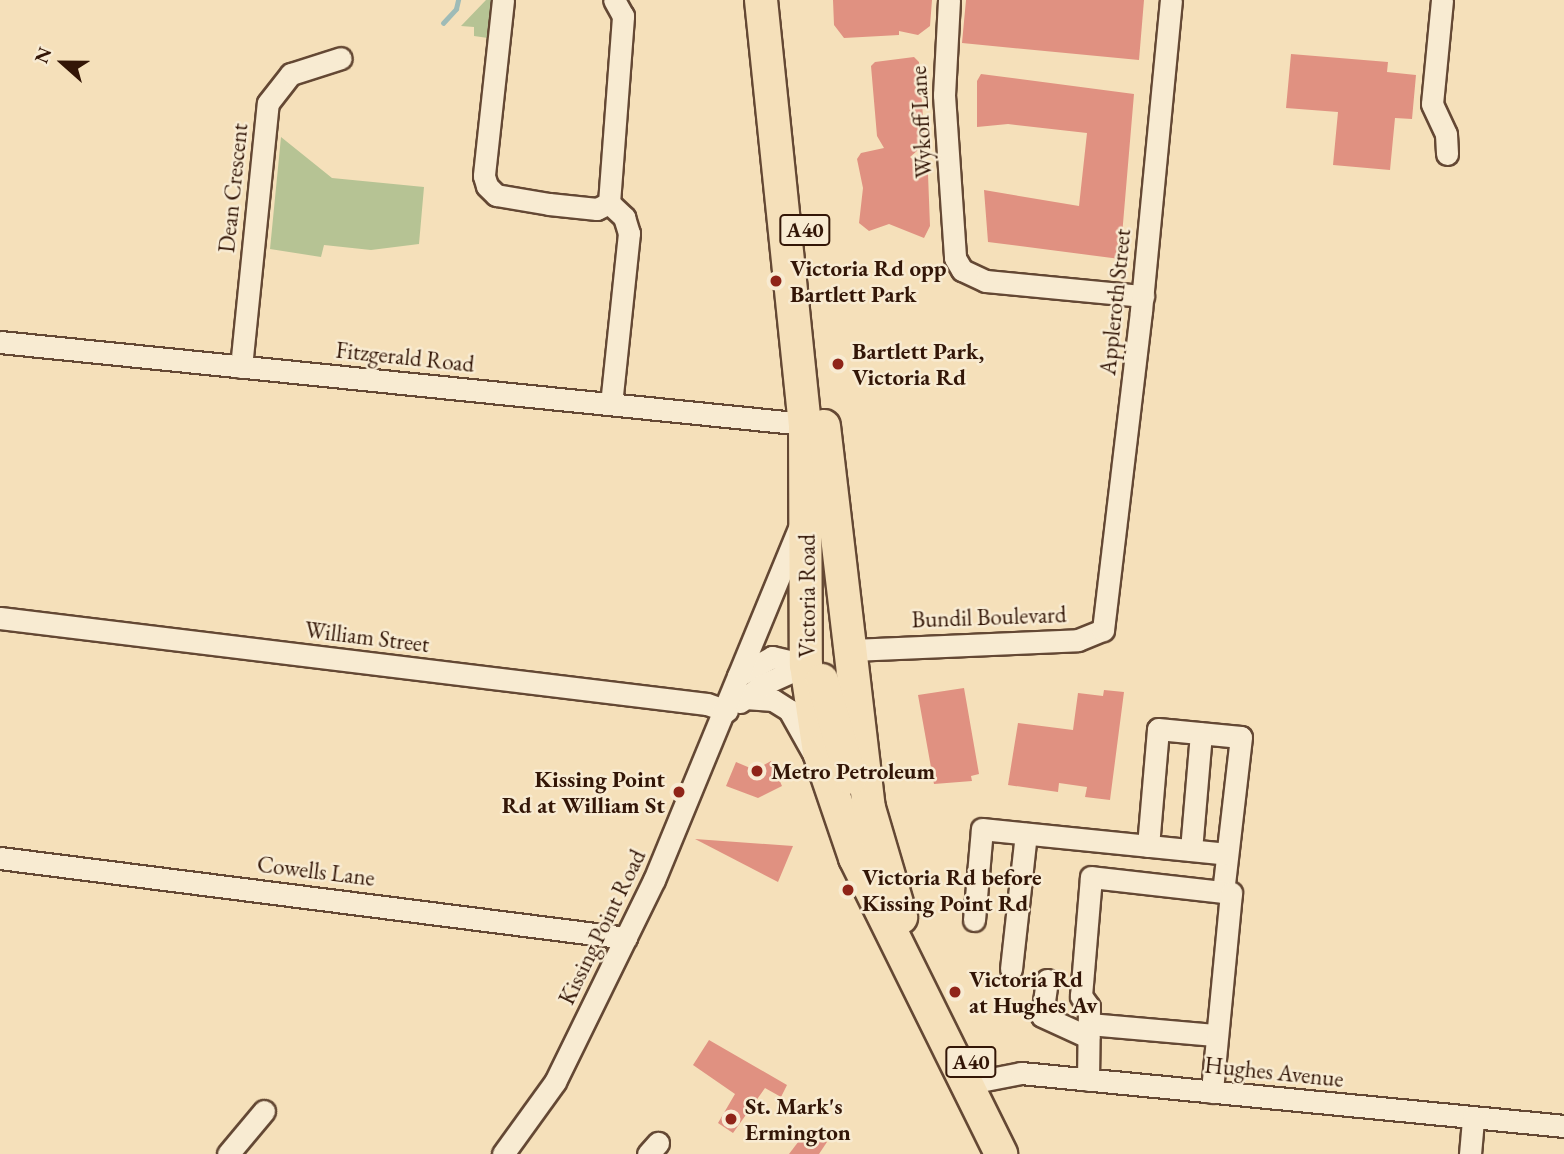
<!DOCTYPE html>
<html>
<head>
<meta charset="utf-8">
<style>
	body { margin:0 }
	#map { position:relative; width:1564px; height:1154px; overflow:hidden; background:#f5e0ba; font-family:"EB Garamond",serif }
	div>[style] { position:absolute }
	.green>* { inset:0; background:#b6c394 }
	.stream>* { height:4.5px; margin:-2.25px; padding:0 2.25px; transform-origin:2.25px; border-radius:2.25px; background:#9ebbb7 }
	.building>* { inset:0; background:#e09181 }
	.roads { filter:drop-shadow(2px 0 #644834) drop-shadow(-2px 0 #644834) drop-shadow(0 2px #644834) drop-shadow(0 -2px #644834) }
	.minor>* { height:21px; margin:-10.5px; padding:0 10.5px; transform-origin:10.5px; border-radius:10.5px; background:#f8ebd2 }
	.highway>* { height:32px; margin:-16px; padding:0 16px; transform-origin:16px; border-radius:16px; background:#f5e0ba }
	.dots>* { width:19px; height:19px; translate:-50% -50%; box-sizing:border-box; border:4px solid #f8ebd2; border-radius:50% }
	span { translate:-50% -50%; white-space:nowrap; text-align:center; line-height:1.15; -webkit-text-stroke:5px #f8ebd2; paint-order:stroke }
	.shield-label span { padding:2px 5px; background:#f8ebd2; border:2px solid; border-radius:5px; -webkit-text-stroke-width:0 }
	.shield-label { font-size:21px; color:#331607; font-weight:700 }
	.street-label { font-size:23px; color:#331607 }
	.poi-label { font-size:23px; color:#331607; font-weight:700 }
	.left { translate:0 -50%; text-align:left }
	.right { translate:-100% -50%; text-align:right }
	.north { position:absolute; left:28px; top:28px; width:70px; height:70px; -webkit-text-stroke:5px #f8ebd2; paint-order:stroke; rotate:291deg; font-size:19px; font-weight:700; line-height:28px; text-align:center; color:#331607 }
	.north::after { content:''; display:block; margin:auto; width:24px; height:32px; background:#331607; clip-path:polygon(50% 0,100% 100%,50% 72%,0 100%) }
</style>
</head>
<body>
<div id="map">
	<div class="green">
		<i style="clip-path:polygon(486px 0,497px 0,488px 38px,474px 36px,474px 27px,461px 26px)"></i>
		<i style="clip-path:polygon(281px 137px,332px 178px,424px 187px,419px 244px,371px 250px,324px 245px,321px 257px,270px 249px)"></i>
	</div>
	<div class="stream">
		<i style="left:443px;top:23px;width:19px;rotate:-47deg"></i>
		<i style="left:456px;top:9px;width:9px;rotate:-77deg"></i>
	</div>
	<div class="building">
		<i style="clip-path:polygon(833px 0,932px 0,930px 26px,918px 35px,899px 31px,899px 35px,844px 38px,834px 25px)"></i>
		<i style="clip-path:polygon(966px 0,1144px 0,1139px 60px,962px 43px)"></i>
		<i style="clip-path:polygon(1291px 54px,1388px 62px,1387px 72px,1416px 75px,1412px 119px,1395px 118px,1390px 170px,1333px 165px,1338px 112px,1286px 108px)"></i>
		<i style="clip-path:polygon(914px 57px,919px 62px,925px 144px,910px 157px,928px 174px,930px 226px,924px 238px,889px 224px,869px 231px,859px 223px,863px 188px,857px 159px,861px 153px,884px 148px,877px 136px,871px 66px,875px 62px)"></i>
		<i style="clip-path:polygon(981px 74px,1134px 94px,1120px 259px,988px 242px,984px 190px,1079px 206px,1087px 133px,1008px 124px,977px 127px,977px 81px)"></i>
		<i style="clip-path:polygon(964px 688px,979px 774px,971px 776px,972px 781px,934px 784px,918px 695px)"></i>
		<i style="clip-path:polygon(1104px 690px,1124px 692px,1110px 800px,1085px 797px,1087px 787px,1059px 783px,1058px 792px,1008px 785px,1018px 723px,1073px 730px,1078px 693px,1103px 696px)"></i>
		<i style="clip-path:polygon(771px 761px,782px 786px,758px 798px,726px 786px,736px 762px,755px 770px)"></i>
		<i style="clip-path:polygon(695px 839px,793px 846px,778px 882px)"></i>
		<i style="clip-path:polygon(709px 1040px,787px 1085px,781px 1097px,765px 1088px,733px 1133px,718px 1123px,735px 1094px,693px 1065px)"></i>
		<i style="clip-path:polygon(808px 1129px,827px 1142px,819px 1154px,789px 1154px)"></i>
	</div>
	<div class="roads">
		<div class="minor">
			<i style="left:503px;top:0;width:177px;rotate:96.2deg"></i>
			<i style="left:484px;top:176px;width:10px;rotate:73deg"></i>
			<i style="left:487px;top:186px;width:13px;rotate:45deg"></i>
			<i style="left:496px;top:195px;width:54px;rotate:9.6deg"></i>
			<i style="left:549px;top:204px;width:48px;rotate:5.9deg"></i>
			<i style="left:597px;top:209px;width:13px;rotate:-27deg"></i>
			<i style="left:949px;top:0;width:95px;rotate:93deg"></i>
			<i style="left:944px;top:95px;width:163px;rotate:86.1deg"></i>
			<i style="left:955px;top:258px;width:14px;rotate:60deg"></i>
			<i style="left:962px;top:270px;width:26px;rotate:25deg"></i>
			<i style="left:986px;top:281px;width:158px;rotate:5.5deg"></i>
			<i style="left:1442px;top:0;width:104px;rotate:95.5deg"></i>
			<i style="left:1432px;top:104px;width:33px;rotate:65deg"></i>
			<i style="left:1446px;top:134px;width:20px;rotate:87deg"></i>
			<i style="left:609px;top:203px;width:21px;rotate:43deg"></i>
			<i style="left:624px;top:217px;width:17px;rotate:73deg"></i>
			<i style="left:629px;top:233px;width:171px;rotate:96deg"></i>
			<i style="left:609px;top:203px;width:188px;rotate:-85.7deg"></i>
			<i style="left:623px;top:16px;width:18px;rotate:-119deg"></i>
			<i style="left:0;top:342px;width:809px;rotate:5.82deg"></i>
			<i style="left:241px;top:367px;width:265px;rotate:-84.2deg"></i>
			<i style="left:268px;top:103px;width:37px;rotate:-52deg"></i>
			<i style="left:291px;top:74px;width:52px;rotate:-17.7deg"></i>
			<i style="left:0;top:618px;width:712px;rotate:6.94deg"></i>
			<i style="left:707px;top:704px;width:21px;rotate:19deg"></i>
			<i style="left:852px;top:650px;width:226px;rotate:-2.5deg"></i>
			<i style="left:1078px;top:640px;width:27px;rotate:-22deg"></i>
			<i style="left:1103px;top:630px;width:321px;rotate:-83.2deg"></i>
			<i style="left:1141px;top:311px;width:312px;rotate:-84.5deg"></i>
			<i style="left:738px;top:676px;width:39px;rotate:-29deg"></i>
			<i style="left:772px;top:657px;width:35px;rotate:13deg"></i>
			<i style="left:745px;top:698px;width:28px;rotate:4deg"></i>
			<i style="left:773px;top:700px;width:19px;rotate:32deg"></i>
			<i style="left:789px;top:710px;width:47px;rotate:60.7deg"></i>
			<i style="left:740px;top:702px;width:28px;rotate:-38deg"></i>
			<i style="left:762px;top:685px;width:48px;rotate:-24.4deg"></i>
			<i style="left:1148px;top:846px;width:117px;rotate:-85.1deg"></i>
			<i style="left:1158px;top:729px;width:83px;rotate:5.5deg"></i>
			<i style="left:1241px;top:737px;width:156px;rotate:96.6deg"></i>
			<i style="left:1191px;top:850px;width:117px;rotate:-85.1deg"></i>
			<i style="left:0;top:858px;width:631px;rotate:7.28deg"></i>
			<i style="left:974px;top:920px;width:91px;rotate:-85deg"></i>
			<i style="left:982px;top:829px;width:246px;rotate:5.8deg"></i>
			<i style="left:1011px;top:969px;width:136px;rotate:-83.7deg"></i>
			<i style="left:1047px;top:980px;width:36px;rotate:98deg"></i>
			<i style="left:1042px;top:1016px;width:51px;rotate:24.5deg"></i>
			<i style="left:1089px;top:1024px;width:126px;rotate:5deg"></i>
			<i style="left:1088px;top:1080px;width:73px;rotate:-89.2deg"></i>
			<i style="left:1089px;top:1007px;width:14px;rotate:-126deg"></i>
			<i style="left:1081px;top:996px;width:119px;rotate:-85.2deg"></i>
			<i style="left:1091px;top:877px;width:141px;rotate:6.5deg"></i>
			<i style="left:1231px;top:893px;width:200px;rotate:95.5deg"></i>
			<i style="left:980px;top:1081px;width:42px;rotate:-11deg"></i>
			<i style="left:1021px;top:1073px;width:546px;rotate:5.57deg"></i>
			<i style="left:228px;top:1154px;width:56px;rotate:-50.1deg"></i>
			<i style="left:503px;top:1154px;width:89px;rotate:-54.2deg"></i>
			<i style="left:555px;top:1082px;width:225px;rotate:-63.9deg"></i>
			<i style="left:654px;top:880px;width:385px;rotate:-67.6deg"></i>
			<i style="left:648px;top:1154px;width:15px;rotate:-48deg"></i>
			<i style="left:1470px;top:1154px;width:36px;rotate:-85deg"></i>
		</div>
		<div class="highway">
			<i style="left:761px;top:0;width:426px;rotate:84.1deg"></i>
			<i style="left:805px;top:424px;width:241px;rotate:89.8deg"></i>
			<i style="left:806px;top:665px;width:88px;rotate:81.5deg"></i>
			<i style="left:819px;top:752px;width:112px;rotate:71.2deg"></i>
			<i style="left:855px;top:858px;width:330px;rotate:63.7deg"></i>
			<i style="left:824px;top:426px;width:385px;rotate:83.3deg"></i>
			<i style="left:869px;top:808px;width:114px;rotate:73.6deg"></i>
			<i style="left:822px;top:680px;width:102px;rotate:73.5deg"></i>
		</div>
	</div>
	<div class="dots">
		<i style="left:776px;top:281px;background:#8f2418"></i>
		<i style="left:838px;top:364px;background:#8f2418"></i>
		<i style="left:757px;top:771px;background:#8f2418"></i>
		<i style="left:679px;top:792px;background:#8f2418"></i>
		<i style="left:848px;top:890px;background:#8f2418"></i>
		<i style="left:955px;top:992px;background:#8f2418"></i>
		<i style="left:731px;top:1119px;background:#8f2418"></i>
	</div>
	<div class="shield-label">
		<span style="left:805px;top:230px">A40</span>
		<span style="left:971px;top:1062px">A40</span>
	</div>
	<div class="street-label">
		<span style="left:921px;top:122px;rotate:-93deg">Wykoff Lane</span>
		<span style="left:233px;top:188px;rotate:-84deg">Dean Crescent</span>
		<span style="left:1115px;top:302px;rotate:-84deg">Appleroth Street</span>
		<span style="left:405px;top:357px;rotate:6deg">Fitzgerald Road</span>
		<span style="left:807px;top:596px;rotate:-90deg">Victoria Road</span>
		<span style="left:989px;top:617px;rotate:-2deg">Bundil Boulevard</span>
		<span style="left:367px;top:637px;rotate:7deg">William Street</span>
		<span style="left:316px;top:871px;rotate:7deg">Cowells Lane</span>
		<span style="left:602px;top:927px;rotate:-64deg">Kissing Point Road</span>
		<span style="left:1274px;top:1072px;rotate:6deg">Hughes Avenue</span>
	</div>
	<div class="poi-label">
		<span class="left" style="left:790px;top:281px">Victoria Rd opp<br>Bartlett Park</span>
		<span class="left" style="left:852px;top:364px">Bartlett Park,<br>Victoria Rd</span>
		<span class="left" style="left:771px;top:771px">Metro Petroleum</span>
		<span class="right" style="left:665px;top:792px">Kissing Point<br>Rd at William St</span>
		<span class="left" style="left:862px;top:890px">Victoria Rd before<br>Kissing Point Rd</span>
		<span class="left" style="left:969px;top:992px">Victoria Rd<br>at Hughes Av</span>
		<span class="left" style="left:745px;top:1119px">St. Mark's<br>Ermington</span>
	</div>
	<div class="north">N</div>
</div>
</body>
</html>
